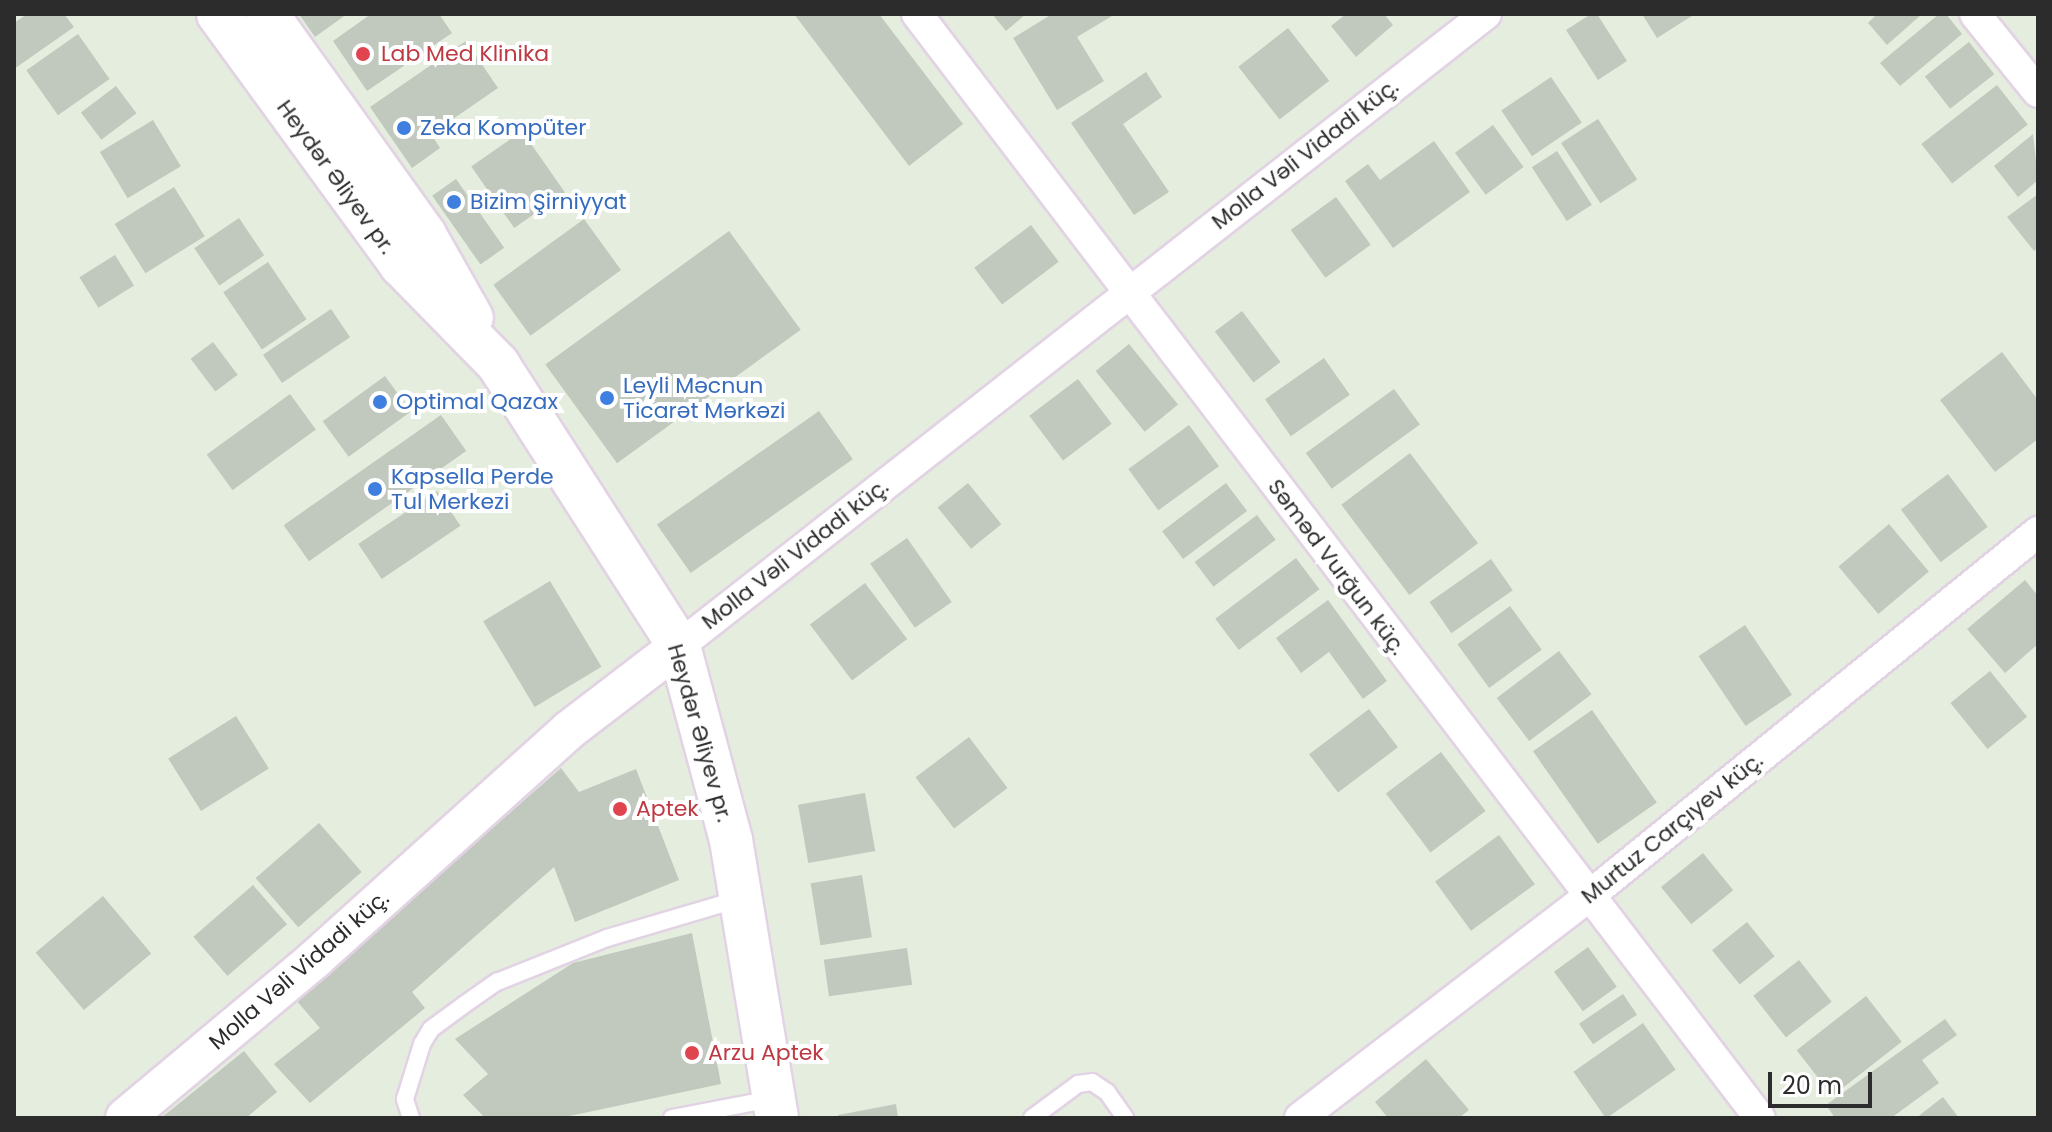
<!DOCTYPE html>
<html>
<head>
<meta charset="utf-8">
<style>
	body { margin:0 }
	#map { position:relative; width:2052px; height:1132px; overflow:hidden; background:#e4edde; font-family:Poppins,sans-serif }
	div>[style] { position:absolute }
	.building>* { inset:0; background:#c1c9be; transform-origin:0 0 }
	.roads { filter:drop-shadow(2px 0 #e2d3e4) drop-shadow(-2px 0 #e2d3e4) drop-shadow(0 2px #e2d3e4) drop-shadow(0 -2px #e2d3e4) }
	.service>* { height:16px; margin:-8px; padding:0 8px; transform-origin:8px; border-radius:8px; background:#fff }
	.minor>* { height:30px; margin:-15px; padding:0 15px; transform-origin:15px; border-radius:15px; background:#fff }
	.tertiary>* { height:38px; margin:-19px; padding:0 19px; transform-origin:19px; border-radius:19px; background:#fff }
	.secondary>* { height:42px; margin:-21px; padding:0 21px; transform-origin:21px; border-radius:21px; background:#fff }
	.dots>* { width:22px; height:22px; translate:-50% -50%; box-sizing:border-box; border:4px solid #fff; border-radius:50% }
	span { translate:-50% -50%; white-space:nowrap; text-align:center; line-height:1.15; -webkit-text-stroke:8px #fff; paint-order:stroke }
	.health-label { font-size:22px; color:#be3a42 }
	.left { translate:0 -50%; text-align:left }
	.shop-label { font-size:22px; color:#366cbe }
	.street-label { font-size:22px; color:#2c2c2c }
	.frame { position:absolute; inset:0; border:16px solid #2c2c2c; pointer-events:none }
	.scale { position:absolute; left:1768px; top:1072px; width:104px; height:36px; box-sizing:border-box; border:4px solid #2c2c2c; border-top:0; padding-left:10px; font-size:24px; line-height:28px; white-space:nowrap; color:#2c2c2c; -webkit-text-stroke:6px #fff; paint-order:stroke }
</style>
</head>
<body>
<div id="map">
	<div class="building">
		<i style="clip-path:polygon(27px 14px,64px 14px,74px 27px,14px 69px,14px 23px)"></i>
		<i style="clip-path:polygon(299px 14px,347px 14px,315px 37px)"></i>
		<i style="clip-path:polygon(371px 14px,439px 14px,452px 33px,367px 91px,333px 41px)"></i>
		<i style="clip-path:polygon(794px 14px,879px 14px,963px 124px,909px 166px)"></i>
		<i style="clip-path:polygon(992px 14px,1026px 14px,1006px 31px)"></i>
		<i style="clip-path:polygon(1052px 14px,1112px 16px,1077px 37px,1104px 81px,1057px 110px,1013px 38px)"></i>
		<i style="clip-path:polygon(1346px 14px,1384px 14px,1393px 25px,1356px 57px,1331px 26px)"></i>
		<i style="clip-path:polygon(1591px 14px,1597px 14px,1627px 61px,1598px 80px,1566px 30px)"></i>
		<i style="clip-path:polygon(1642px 14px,1695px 14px,1657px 38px)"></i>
		<i style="clip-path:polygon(1877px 14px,1922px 14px,1887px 45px,1868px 23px)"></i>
		<i style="clip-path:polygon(1939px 14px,1946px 14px,1962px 34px,1900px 86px,1880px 63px)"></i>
		<i style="left:1288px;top:28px;width:67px;height:63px;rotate:52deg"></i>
		<i style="left:78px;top:34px;width:55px;height:63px;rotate:55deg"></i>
		<i style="clip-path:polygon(466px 41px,498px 88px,431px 134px,440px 148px,412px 168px,370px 107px)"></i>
		<i style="left:1969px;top:42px;width:41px;height:56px;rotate:52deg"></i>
		<i style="clip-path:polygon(1146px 72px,1162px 97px,1123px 124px,1169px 192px,1134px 215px,1071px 123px)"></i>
		<i style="left:1551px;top:77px;width:55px;height:60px;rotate:56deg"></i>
		<i style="left:1997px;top:85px;width:50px;height:96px;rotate:52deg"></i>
		<i style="left:116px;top:86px;width:34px;height:44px;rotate:53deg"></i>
		<i style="left:1598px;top:119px;width:72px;height:44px;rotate:57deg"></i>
		<i style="left:153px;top:120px;width:54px;height:62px;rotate:59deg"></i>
		<i style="left:1493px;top:125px;width:52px;height:47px;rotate:54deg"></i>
		<i style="left:522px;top:131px;width:75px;height:62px;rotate:55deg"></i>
		<i style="clip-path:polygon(2033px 134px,2038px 180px,2018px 197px,1994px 166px)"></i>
		<i style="clip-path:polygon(1434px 141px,1470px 192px,1393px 248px,1345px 181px,1368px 164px,1380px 180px)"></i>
		<i style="left:1557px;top:151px;width:64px;height:30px;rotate:57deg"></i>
		<i style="left:456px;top:179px;width:84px;height:29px;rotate:55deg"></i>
		<i style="left:174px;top:187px;width:58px;height:70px;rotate:58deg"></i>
		<i style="clip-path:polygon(2038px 194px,2038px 248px,2034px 251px,2007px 217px)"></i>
		<i style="left:1336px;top:197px;width:59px;height:56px;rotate:54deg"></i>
		<i style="left:239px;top:218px;width:45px;height:54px;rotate:56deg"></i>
		<i style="left:584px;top:219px;width:63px;height:112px;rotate:54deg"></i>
		<i style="left:1031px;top:225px;width:46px;height:71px;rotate:53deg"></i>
		<i style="left:729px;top:231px;width:122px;height:227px;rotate:54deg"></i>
		<i style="left:115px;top:255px;width:36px;height:42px;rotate:58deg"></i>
		<i style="left:268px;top:262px;width:69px;height:54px;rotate:56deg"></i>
		<i style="left:331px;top:309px;width:34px;height:82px;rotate:56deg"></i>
		<i style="left:1242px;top:311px;width:64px;height:34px;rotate:53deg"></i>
		<i style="left:213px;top:342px;width:41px;height:28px;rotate:53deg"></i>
		<i style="left:1129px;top:344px;width:78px;height:43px;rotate:51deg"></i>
		<i style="clip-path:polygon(2002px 352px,2038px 400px,2038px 439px,1995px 472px,1940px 400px)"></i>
		<i style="left:1324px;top:358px;width:45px;height:72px;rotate:55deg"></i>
		<i style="left:385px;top:376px;width:44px;height:77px;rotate:54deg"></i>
		<i style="left:1078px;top:379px;width:56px;height:61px;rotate:53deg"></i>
		<i style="left:1394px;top:389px;width:44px;height:109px;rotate:54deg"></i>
		<i style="left:290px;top:394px;width:44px;height:103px;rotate:54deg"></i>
		<i style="left:819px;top:411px;width:59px;height:198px;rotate:55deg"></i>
		<i style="left:441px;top:415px;width:44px;height:192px;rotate:55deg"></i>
		<i style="left:1189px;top:425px;width:51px;height:75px;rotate:54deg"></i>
		<i style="left:1410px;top:453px;width:113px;height:86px;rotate:53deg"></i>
		<i style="left:1948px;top:474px;width:66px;height:59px;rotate:53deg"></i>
		<i style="left:968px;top:483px;width:53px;height:39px;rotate:51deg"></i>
		<i style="left:1226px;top:483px;width:35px;height:80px;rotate:53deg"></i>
		<i style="left:437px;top:491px;width:42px;height:95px;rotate:56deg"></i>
		<i style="left:1257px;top:515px;width:31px;height:78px;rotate:53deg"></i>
		<i style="left:1889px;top:524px;width:62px;height:66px;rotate:50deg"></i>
		<i style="left:907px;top:538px;width:78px;height:45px;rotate:55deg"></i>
		<i style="left:1296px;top:558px;width:39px;height:101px;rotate:53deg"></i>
		<i style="left:1491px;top:559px;width:38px;height:75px;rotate:55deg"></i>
		<i style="clip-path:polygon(2025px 580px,2038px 596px,2038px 644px,2005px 673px,1967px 629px)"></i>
		<i style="left:550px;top:581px;width:100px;height:78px;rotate:59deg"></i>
		<i style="left:865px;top:583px;width:70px;height:69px;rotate:53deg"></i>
		<i style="clip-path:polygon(1328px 600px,1387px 681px,1363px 699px,1329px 652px,1301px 673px,1276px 638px)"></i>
		<i style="left:1510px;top:606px;width:54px;height:65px;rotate:54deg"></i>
		<i style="left:1745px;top:625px;width:84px;height:56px;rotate:56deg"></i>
		<i style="left:1559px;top:651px;width:54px;height:78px;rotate:53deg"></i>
		<i style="left:1990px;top:671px;width:59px;height:51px;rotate:51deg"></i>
		<i style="left:1369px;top:709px;width:48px;height:75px;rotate:53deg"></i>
		<i style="left:1592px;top:710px;width:113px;height:72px;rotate:55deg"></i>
		<i style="left:236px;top:716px;width:62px;height:80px;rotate:58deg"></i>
		<i style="left:969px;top:737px;width:64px;height:67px;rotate:53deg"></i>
		<i style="left:1441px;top:752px;width:74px;height:69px;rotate:53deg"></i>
		<i style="clip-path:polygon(561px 768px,579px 792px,636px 769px,679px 880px,575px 922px,554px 867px,412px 992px,425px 1008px,310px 1103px,274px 1064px,320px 1028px,296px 1000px)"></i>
		<i style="left:865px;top:793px;width:59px;height:68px;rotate:80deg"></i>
		<i style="left:319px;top:823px;width:65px;height:84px;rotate:49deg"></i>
		<i style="left:1499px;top:835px;width:61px;height:79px;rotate:54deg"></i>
		<i style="left:1703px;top:853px;width:48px;height:54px;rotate:51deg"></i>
		<i style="left:862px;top:875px;width:63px;height:52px;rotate:81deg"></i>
		<i style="left:253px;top:885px;width:52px;height:79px;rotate:49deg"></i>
		<i style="left:103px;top:896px;width:75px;height:88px;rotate:50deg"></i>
		<i style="left:1747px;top:922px;width:44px;height:45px;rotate:51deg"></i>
		<i style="clip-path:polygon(692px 933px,721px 1084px,560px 1118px,485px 1118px,463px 1095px,488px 1074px,455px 1039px,573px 963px)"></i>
		<i style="left:1588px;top:947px;width:49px;height:42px;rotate:54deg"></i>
		<i style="left:907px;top:948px;width:37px;height:84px;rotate:82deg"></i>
		<i style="left:1799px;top:960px;width:53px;height:58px;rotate:52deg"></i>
		<i style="left:1623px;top:994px;width:25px;height:53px;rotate:56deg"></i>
		<i style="left:1866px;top:996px;width:58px;height:88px;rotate:52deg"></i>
		<i style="clip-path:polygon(1945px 1019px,1957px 1035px,1922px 1060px,1939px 1083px,1891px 1118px,1835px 1118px,1826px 1105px)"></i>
		<i style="left:1643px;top:1023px;width:57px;height:85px;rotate:55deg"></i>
		<i style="clip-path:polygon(244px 1051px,277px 1092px,246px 1118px,161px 1118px)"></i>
		<i style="clip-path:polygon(1426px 1059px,1469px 1110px,1459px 1118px,1388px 1118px,1375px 1102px)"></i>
		<i style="clip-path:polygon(1943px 1097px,1959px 1118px,1916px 1118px)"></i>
		<i style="clip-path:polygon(896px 1104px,898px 1118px,839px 1118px,838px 1115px)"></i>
	</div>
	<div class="roads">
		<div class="service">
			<i style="left:411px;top:1118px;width:20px;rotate:-108deg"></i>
			<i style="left:405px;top:1099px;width:58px;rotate:-72.8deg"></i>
			<i style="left:422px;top:1044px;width:17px;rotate:-59deg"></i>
			<i style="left:431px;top:1029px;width:42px;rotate:-36.3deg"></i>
			<i style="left:465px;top:1004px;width:39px;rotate:-35deg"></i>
			<i style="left:497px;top:982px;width:118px;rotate:-21.8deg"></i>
			<i style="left:607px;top:938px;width:138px;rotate:-16.5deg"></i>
			<i style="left:672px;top:1118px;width:102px;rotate:-10.8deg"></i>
			<i style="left:1032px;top:1118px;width:57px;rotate:-36.5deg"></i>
			<i style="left:1078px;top:1084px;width:14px;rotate:-8deg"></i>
			<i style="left:1092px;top:1082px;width:18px;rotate:34deg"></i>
			<i style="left:1107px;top:1092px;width:32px;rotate:55deg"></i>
		</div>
		<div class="minor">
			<i style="left:917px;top:14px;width:1389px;rotate:52.64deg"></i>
			<i style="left:1975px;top:14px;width:100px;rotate:51.1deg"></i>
			<i style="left:679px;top:646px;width:1025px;rotate:-38.07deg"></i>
			<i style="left:1300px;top:1118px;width:364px;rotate:-37.5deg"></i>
			<i style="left:1589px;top:896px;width:578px;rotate:-39.03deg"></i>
		</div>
		<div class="tertiary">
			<i style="left:125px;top:1118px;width:248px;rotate:-39.9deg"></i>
			<i style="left:315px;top:959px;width:342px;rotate:-42deg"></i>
			<i style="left:569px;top:730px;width:138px;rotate:-37.4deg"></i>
		</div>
		<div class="secondary">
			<i style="left:218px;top:14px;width:311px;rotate:53.9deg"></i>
			<i style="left:401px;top:265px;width:139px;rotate:45.6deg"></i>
			<i style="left:498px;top:364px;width:335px;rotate:57.3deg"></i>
			<i style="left:679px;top:646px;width:201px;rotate:75deg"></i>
			<i style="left:731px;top:840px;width:282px;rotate:80.6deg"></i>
			<i style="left:267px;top:14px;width:272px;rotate:54.4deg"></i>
			<i style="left:425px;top:235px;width:95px;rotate:60.5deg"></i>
		</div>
	</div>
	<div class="dots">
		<i style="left:363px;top:54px;background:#e0444e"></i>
		<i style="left:404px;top:128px;background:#3f7fe0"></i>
		<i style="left:454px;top:202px;background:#3f7fe0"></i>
		<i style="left:607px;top:398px;background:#3f7fe0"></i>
		<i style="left:380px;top:402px;background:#3f7fe0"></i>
		<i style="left:375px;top:489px;background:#3f7fe0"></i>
		<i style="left:620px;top:809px;background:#e0444e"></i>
		<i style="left:692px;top:1053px;background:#e0444e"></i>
	</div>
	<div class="health-label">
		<span class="left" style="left:381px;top:54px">Lab Med Klinika</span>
		<span class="left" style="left:636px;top:809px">Aptek</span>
		<span class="left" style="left:708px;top:1053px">Arzu Aptek</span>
	</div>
	<div class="shop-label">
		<span class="left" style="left:420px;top:128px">Zeka Kompüter</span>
		<span class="left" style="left:470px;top:202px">Bizim Şirniyyat</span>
		<span class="left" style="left:623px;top:398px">Leyli Məcnun<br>Ticarət Mərkəzi</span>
		<span class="left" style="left:396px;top:402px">Optimal Qazax</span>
		<span class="left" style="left:391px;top:489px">Kapsella Perde<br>Tul Merkezi</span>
	</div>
	<div class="street-label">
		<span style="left:1305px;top:154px;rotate:-38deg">Molla Vəli Vidadi küç.</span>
		<span style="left:336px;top:177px;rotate:54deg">Heydər Əliyev pr.</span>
		<span style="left:795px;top:554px;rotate:-38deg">Molla Vəli Vidadi küç.</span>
		<span style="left:1337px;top:567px;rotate:53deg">Səməd Vurğun küç.</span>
		<span style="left:700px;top:733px;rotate:74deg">Heydər Əliyev pr.</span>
		<span style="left:1672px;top:828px;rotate:-39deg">Murtuz Carçıyev küç.</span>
		<span style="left:299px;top:970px;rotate:-41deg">Molla Vəli Vidadi küç.</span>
	</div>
	<div class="frame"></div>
	<div class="scale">20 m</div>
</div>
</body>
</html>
